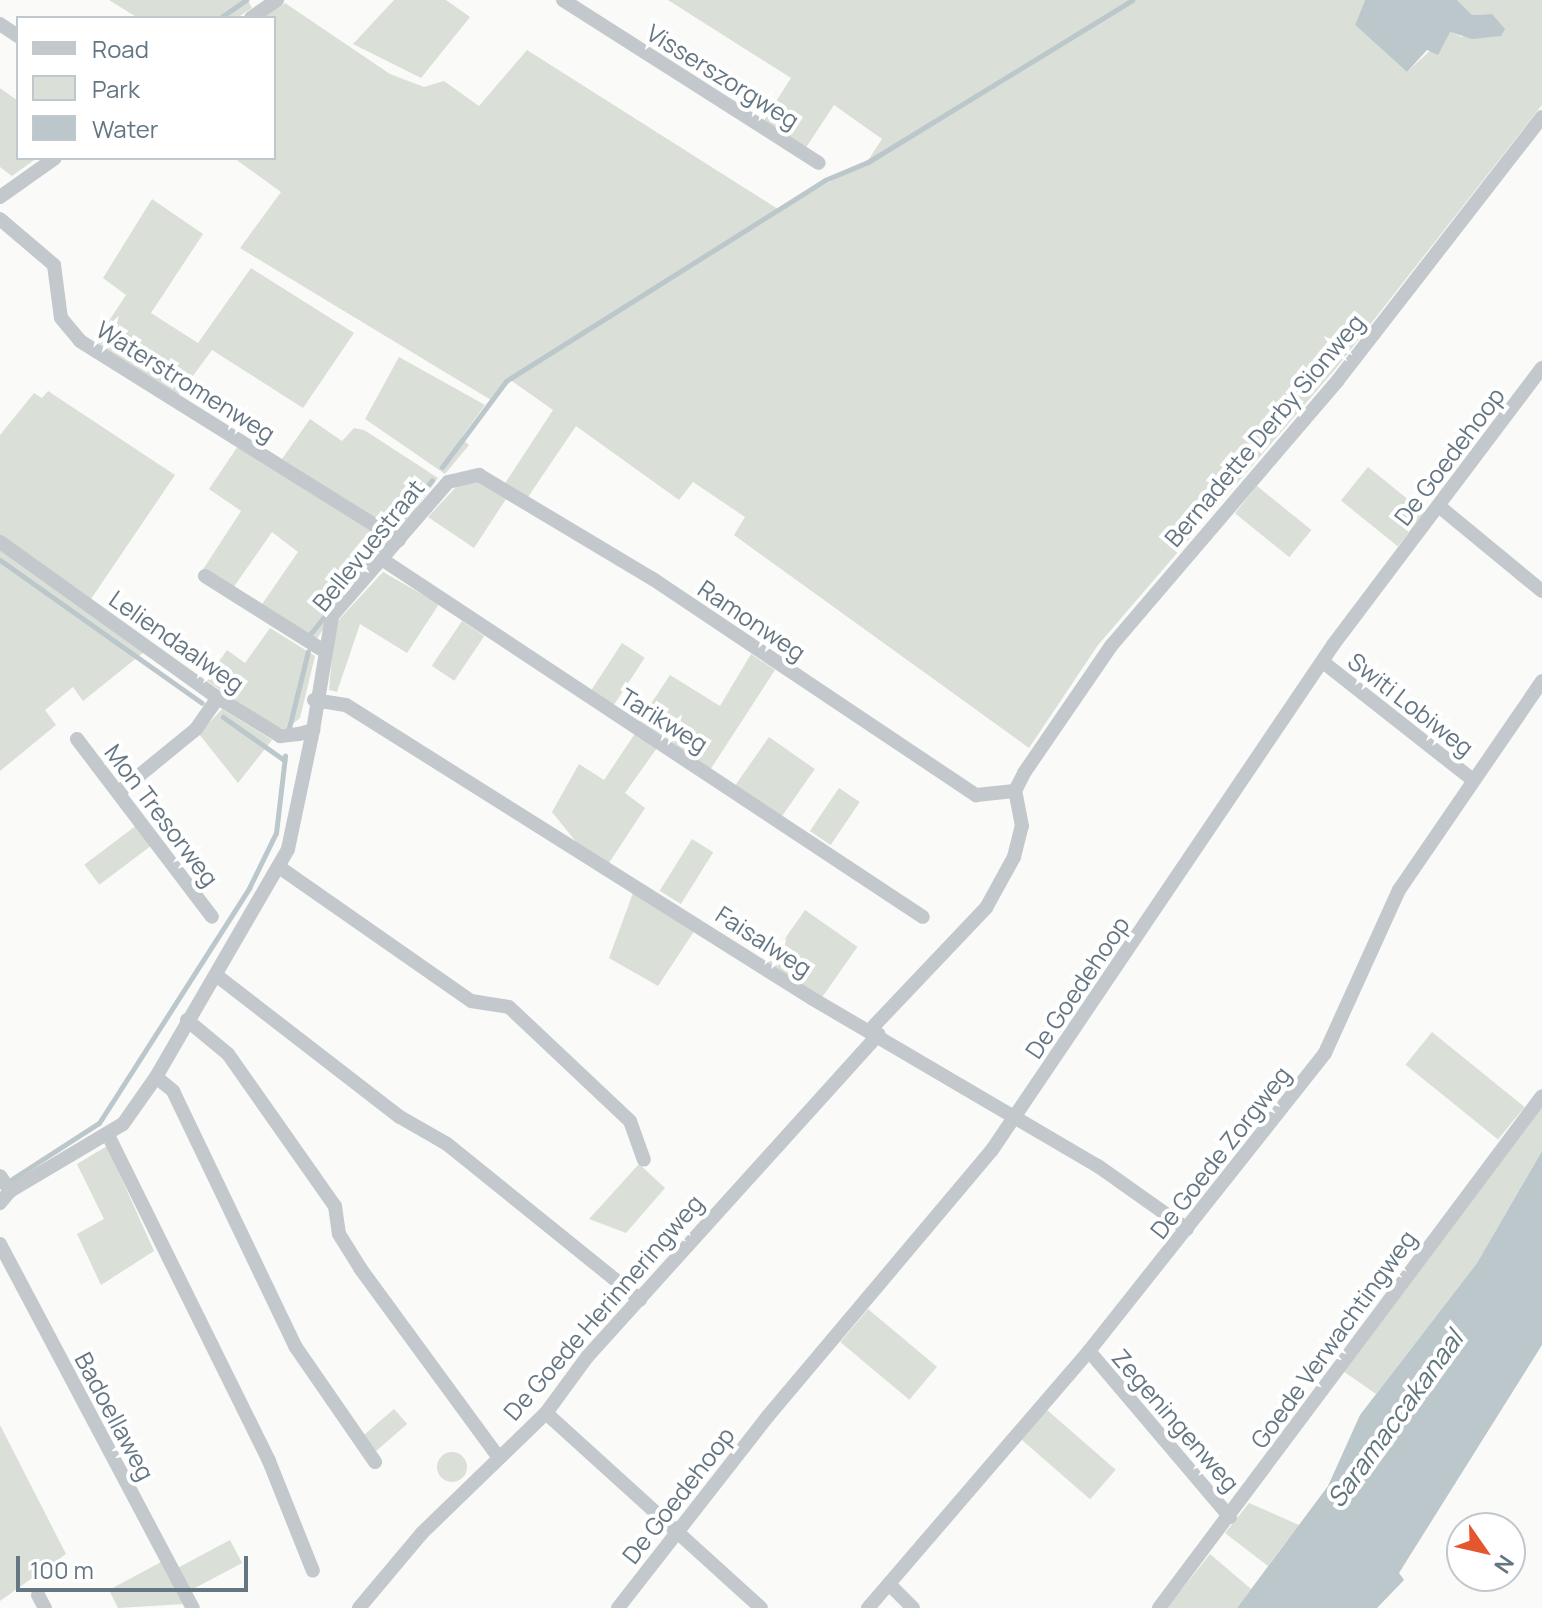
<!DOCTYPE html>
<html>
<head>
<meta charset="utf-8">
<style>
	body { margin:0 }
	#map { position:relative; width:1542px; height:1608px; overflow:hidden; background:#fafaf8; font-family:Manrope,sans-serif }
	div>[style] { position:absolute }
	.green>* { inset:0; background:#dadfd7; transform-origin:0 0 }
	.round { border-radius:50% }
	.water>* { inset:0; background:#bbc7cb }
	.stream>* { height:5px; margin:-2.5px; padding:0 2.5px; transform-origin:2.5px; border-radius:2.5px; background:#bbc7cb }
	.minor>* { height:14px; margin:-7px; padding:0 7px; transform-origin:7px; border-radius:7px; background:#c3c8cc }
	span { translate:-50% -50%; white-space:nowrap; text-align:center; line-height:1.15; -webkit-text-stroke:8px #fff; paint-order:stroke }
	.street-label { font-size:24px; color:#657683 }
	.water-label { font-size:26px; color:#60757c; font-style:italic }
	.legend { position:absolute; left:16px; top:16px; width:260px; height:144px; box-sizing:border-box; background:#fff; border:2px solid #c1c8cd; margin:0; padding:10px 14px; list-style:none; font-size:24px; color:#657683 }
	.legend li { display:flex; align-items:center; gap:16px; height:40px }
	.legend b { width:40px; border:2px solid #c1c8cd }
	.north { position:absolute; left:1446px; top:1512px; width:80px; height:80px; box-sizing:border-box; background:#fff; border:2px solid #c1c8cd; border-radius:50%; rotate:124deg; font-size:22px; font-weight:700; line-height:32px; text-align:center; color:#657683 }
	.north::after { content:''; display:block; margin:auto; width:28px; height:36px; background:#e4572e; clip-path:polygon(50% 0,100% 100%,50% 72%,0 100%) }
	.scale { position:absolute; left:16px; top:1556px; width:232px; height:36px; box-sizing:border-box; border:4px solid #657683; border-top:0; padding-left:10px; font-size:24px; line-height:28px; white-space:nowrap; color:#657683; -webkit-text-stroke:6px #fff; paint-order:stroke }
</style>
</head>
<body>
<div id="map">
	<div class="green">
		<i style="clip-path:polygon(109px 0,248px 0,252px 8px,237px 18px,138px 18px)"></i>
		<i style="clip-path:polygon(394px 0,446px 0,470px 17px,421px 78px,353px 44px)"></i>
		<i style="clip-path:polygon(668px 0,1365px 0,1355px 25px,1407px 72px,1450px 32px,1462px 37px,1492px 14px,1472px 15px,1457px 0,1542px 0,1542px 105px,1337px 367px,1098px 645px,1029px 748px,734px 535px,745px 517px,693px 482px,679px 500px,576px 426px,526px 500px,504px 485px,553px 410px,509px 379px,491px 400px,240px 248px,281px 192px,234px 158px,274px 158px,274px 18px,262px 18px,285px 3px,390px 74px,424px 87px,444px 81px,479px 106px,527px 50px,778px 209px,867px 162px,882px 139px,834px 105px,805px 149px,763px 122px,791px 78px)"></i>
		<i style="clip-path:polygon(0 88px,18px 101px,18px 158px,37px 158px,12px 176px,0 167px)"></i>
		<i style="clip-path:polygon(152px 199px,203px 234px,151px 313px,198px 343px,251px 268px,354px 333px,303px 408px,212px 350px,178px 396px,93px 345px,126px 295px,103px 278px)"></i>
		<i style="clip-path:polygon(399px 357px,485px 405px,461px 438px,469px 445px,445px 474px,365px 419px)"></i>
		<i style="clip-path:polygon(48px 391px,175px 475px,91px 599px,0 536px,0 435px,34px 393px,42px 398px)"></i>
		<i style="clip-path:polygon(310px 419px,342px 441px,354px 428px,364px 430px,438px 478px,407px 521px,387px 525px,282px 459px)"></i>
		<i style="clip-path:polygon(238px 446px,384px 539px,316px 640px,258px 610px,298px 552px,272px 532px,231px 591px,202px 571px,241px 511px,209px 489px)"></i>
		<i style="left:1368px;top:467px;width:73px;height:43px;rotate:39deg"></i>
		<i style="clip-path:polygon(477px 481px,506px 499px,474px 548px,428px 517px,456px 487px)"></i>
		<i style="left:1257px;top:486px;width:70px;height:35px;rotate:39deg"></i>
		<i style="clip-path:polygon(0 549px,144px 652px,83px 701px,73px 687px,45px 710px,56px 725px,0 771px)"></i>
		<i style="clip-path:polygon(383px 572px,439px 604px,407px 653px,360px 624px,337px 692px,329px 690px,335px 624px)"></i>
		<i style="left:462px;top:621px;width:27px;height:54px;rotate:34deg"></i>
		<i style="clip-path:polygon(270px 628px,315px 656px,300px 718px,288px 728px,274px 728px,206px 680px,227px 650px,245px 663px)"></i>
		<i style="left:622px;top:643px;width:27px;height:60px;rotate:33deg"></i>
		<i style="clip-path:polygon(751px 654px,775px 670px,710px 770px,639px 722px,670px 675px,720px 706px)"></i>
		<i style="clip-path:polygon(222px 709px,272px 740px,238px 783px,199px 734px)"></i>
		<i style="clip-path:polygon(636px 732px,657px 748px,625px 793px,645px 808px,609px 863px,581px 848px,552px 812px,579px 764px,604px 780px)"></i>
		<i style="left:769px;top:737px;width:56px;height:60px;rotate:35deg"></i>
		<i style="left:839px;top:788px;width:25px;height:52px;rotate:34deg"></i>
		<i style="left:137px;top:825px;width:25px;height:66px;rotate:53deg"></i>
		<i style="left:692px;top:839px;width:25px;height:61px;rotate:32deg"></i>
		<i style="clip-path:polygon(633px 893px,695px 930px,658px 986px,609px 958px)"></i>
		<i style="left:805px;top:910px;width:64px;height:64px;rotate:35deg"></i>
		<i style="left:1432px;top:1032px;width:119px;height:42px;rotate:39deg"></i>
		<i style="clip-path:polygon(1542px 1104px,1542px 1151px,1477px 1263px,1376px 1394px,1343px 1371px)"></i>
		<i style="clip-path:polygon(107px 1146px,154px 1251px,101px 1285px,77px 1234px,104px 1219px,77px 1164px)"></i>
		<i style="clip-path:polygon(639px 1164px,665px 1188px,626px 1233px,589px 1219px)"></i>
		<i style="left:868px;top:1309px;width:90px;height:43px;rotate:40deg"></i>
		<i style="left:394px;top:1409px;width:20px;height:45px;rotate:49deg"></i>
		<i style="left:1047px;top:1410px;width:91px;height:39px;rotate:41deg"></i>
		<i style="clip-path:polygon(0 1425px,66px 1554px,0 1601px)"></i>
		<i class="round" style="left:437px;top:1452px;width:30px;height:30px"></i>
		<i style="clip-path:polygon(1249px 1503px,1299px 1525px,1268px 1566px,1225px 1533px)"></i>
		<i style="left:230px;top:1540px;width:26px;height:60px;rotate:62deg"></i>
		<i style="clip-path:polygon(1210px 1554px,1251px 1589px,1237px 1608px,1167px 1608px)"></i>
		<i style="clip-path:polygon(161px 1562px,184px 1604px,118px 1608px,109px 1590px)"></i>
	</div>
	<div class="water">
		<i style="clip-path:polygon(1365px 0,1457px 0,1472px 15px,1492px 14px,1505px 29px,1501px 36px,1472px 39px,1450px 32px,1438px 55px,1427px 50px,1407px 72px,1355px 25px)"></i>
		<i style="clip-path:polygon(1542px 1151px,1542px 1345px,1399px 1573px,1404px 1580px,1377px 1608px,1237px 1608px,1328px 1486px,1360px 1415px,1477px 1263px)"></i>
	</div>
	<div class="stream">
		<i style="left:220px;top:18px;width:32px;rotate:-35deg"></i>
		<i style="left:442px;top:467px;width:107px;rotate:-53.3deg"></i>
		<i style="left:506px;top:381px;width:377px;rotate:-32.2deg"></i>
		<i style="left:825px;top:180px;width:47px;rotate:-22.7deg"></i>
		<i style="left:868px;top:162px;width:310px;rotate:-31.5deg"></i>
		<i style="left:394px;top:528px;width:61px;rotate:-51.6deg"></i>
		<i style="left:0;top:560px;width:247px;rotate:35.3deg"></i>
		<i style="left:344px;top:592px;width:47px;rotate:-51.9deg"></i>
		<i style="left:311px;top:633px;width:27px;rotate:-51deg"></i>
		<i style="left:223px;top:717px;width:75px;rotate:35.2deg"></i>
		<i style="left:288px;top:732px;width:83px;rotate:-76.1deg"></i>
		<i style="left:12px;top:1179px;width:103px;rotate:-32.8deg"></i>
		<i style="left:99px;top:1123px;width:279px;rotate:-57.4deg"></i>
		<i style="left:249px;top:888px;width:61px;rotate:-63.9deg"></i>
		<i style="left:276px;top:833px;width:78px;rotate:-83.3deg"></i>
	</div>
	<div class="minor">
		<i style="left:563px;top:0;width:303px;rotate:32.5deg"></i>
		<i style="left:251px;top:18px;width:32px;rotate:-35deg"></i>
		<i style="left:0;top:24px;width:22px;rotate:34deg"></i>
		<i style="left:0;top:197px;width:67px;rotate:-35.3deg"></i>
		<i style="left:0;top:219px;width:71px;rotate:40.4deg"></i>
		<i style="left:54px;top:265px;width:53px;rotate:82.5deg"></i>
		<i style="left:61px;top:318px;width:30px;rotate:50deg"></i>
		<i style="left:80px;top:341px;width:376px;rotate:32deg"></i>
		<i style="left:1440px;top:507px;width:132px;rotate:39.5deg"></i>
		<i style="left:0;top:542px;width:268px;rotate:35.6deg"></i>
		<i style="left:218px;top:698px;width:73px;rotate:31.5deg"></i>
		<i style="left:280px;top:736px;width:19px;rotate:-6deg"></i>
		<i style="left:299px;top:734px;width:15px;rotate:-16deg"></i>
		<i style="left:313px;top:730px;width:116px;rotate:-80.5deg"></i>
		<i style="left:332px;top:616px;width:177px;rotate:-49.1deg"></i>
		<i style="left:448px;top:482px;width:32px;rotate:-13deg"></i>
		<i style="left:479px;top:475px;width:203px;rotate:30.9deg"></i>
		<i style="left:653px;top:579px;width:389px;rotate:33.8deg"></i>
		<i style="left:976px;top:795px;width:39px;rotate:-6deg"></i>
		<i style="left:383px;top:560px;width:647px;rotate:33.47deg"></i>
		<i style="left:205px;top:576px;width:137px;rotate:32.2deg"></i>
		<i style="left:1323px;top:662px;width:191px;rotate:38.2deg"></i>
		<i style="left:314px;top:700px;width:32px;rotate:9deg"></i>
		<i style="left:346px;top:705px;width:552px;rotate:32.19deg"></i>
		<i style="left:813px;top:999px;width:330px;rotate:30.4deg"></i>
		<i style="left:1098px;top:1166px;width:109px;rotate:35.3deg"></i>
		<i style="left:77px;top:739px;width:223px;rotate:52.8deg"></i>
		<i style="left:119px;top:792px;width:99px;rotate:-39.3deg"></i>
		<i style="left:196px;top:729px;width:38px;rotate:-55deg"></i>
		<i style="left:279px;top:867px;width:234px;rotate:34.9deg"></i>
		<i style="left:471px;top:1001px;width:38px;rotate:9deg"></i>
		<i style="left:509px;top:1007px;width:166px;rotate:43.3deg"></i>
		<i style="left:630px;top:1121px;width:41px;rotate:70.3deg"></i>
		<i style="left:216px;top:975px;width:232px;rotate:37.7deg"></i>
		<i style="left:400px;top:1117px;width:54px;rotate:29.9deg"></i>
		<i style="left:447px;top:1144px;width:248px;rotate:38.9deg"></i>
		<i style="left:187px;top:1020px;width:53px;rotate:39.7deg"></i>
		<i style="left:228px;top:1054px;width:186px;rotate:54.9deg"></i>
		<i style="left:335px;top:1206px;width:28px;rotate:82deg"></i>
		<i style="left:339px;top:1234px;width:40px;rotate:58deg"></i>
		<i style="left:360px;top:1268px;width:235px;rotate:53.8deg"></i>
		<i style="left:871px;top:1029px;width:167px;rotate:-46.5deg"></i>
		<i style="left:986px;top:908px;width:58px;rotate:-61.2deg"></i>
		<i style="left:1014px;top:857px;width:32px;rotate:-76deg"></i>
		<i style="left:1022px;top:826px;width:36px;rotate:-101deg"></i>
		<i style="left:1015px;top:791px;width:20px;rotate:-63deg"></i>
		<i style="left:1024px;top:773px;width:154px;rotate:-55.6deg"></i>
		<i style="left:1111px;top:646px;width:350px;rotate:-49.5deg"></i>
		<i style="left:1338px;top:380px;width:333px;rotate:-52.2deg"></i>
		<i style="left:156px;top:1077px;width:22px;rotate:39deg"></i>
		<i style="left:173px;top:1091px;width:283px;rotate:64.4deg"></i>
		<i style="left:295px;top:1346px;width:141px;rotate:55.4deg"></i>
		<i style="left:108px;top:1135px;width:364px;rotate:63.7deg"></i>
		<i style="left:269px;top:1461px;width:118px;rotate:68.2deg"></i>
		<i style="left:0;top:1176px;width:18px;rotate:56deg"></i>
		<i style="left:10px;top:1191px;width:16px;rotate:130deg"></i>
		<i style="left:10px;top:1191px;width:131px;rotate:-30.7deg"></i>
		<i style="left:123px;top:1124px;width:57px;rotate:-54.9deg"></i>
		<i style="left:156px;top:1077px;width:263px;rotate:-59.9deg"></i>
		<i style="left:288px;top:849px;width:122px;rotate:-78.1deg"></i>
		<i style="left:0;top:1244px;width:412px;rotate:62.1deg"></i>
		<i style="left:1089px;top:1351px;width:218px;rotate:49.7deg"></i>
		<i style="left:546px;top:1413px;width:290px;rotate:42.2deg"></i>
		<i style="left:889px;top:1584px;width:34px;rotate:45deg"></i>
		<i style="left:38px;top:1595px;width:15px;rotate:62deg"></i>
		<i style="left:359px;top:1608px;width:98px;rotate:-50deg"></i>
		<i style="left:422px;top:1533px;width:173px;rotate:-44.1deg"></i>
		<i style="left:546px;top:1413px;width:69px;rotate:-53.8deg"></i>
		<i style="left:587px;top:1357px;width:435px;rotate:-47.9deg"></i>
		<i style="left:618px;top:1608px;width:244px;rotate:-52deg"></i>
		<i style="left:768px;top:1416px;width:348px;rotate:-49.9deg"></i>
		<i style="left:992px;top:1150px;width:609px;rotate:-55.97deg"></i>
		<i style="left:1333px;top:645px;width:347px;rotate:-53deg"></i>
		<i style="left:868px;top:1608px;width:339px;rotate:-49.3deg"></i>
		<i style="left:1089px;top:1351px;width:380px;rotate:-51.6deg"></i>
		<i style="left:1325px;top:1053px;width:179px;rotate:-65.6deg"></i>
		<i style="left:1399px;top:890px;width:253px;rotate:-55.6deg"></i>
		<i style="left:1159px;top:1608px;width:639px;rotate:-53.2deg"></i>
	</div>
	<div class="street-label">
		<span style="left:723px;top:76px;rotate:32deg">Visserszorgweg</span>
		<span style="left:186px;top:381px;rotate:32deg">Waterstromenweg</span>
		<span style="left:1264px;top:430px;rotate:-50deg">Bernadette Derby Sionweg</span>
		<span style="left:1449px;top:456px;rotate:-53deg">De Goedehoop</span>
		<span style="left:368px;top:545px;rotate:-51deg">Bellevuestraat</span>
		<span style="left:752px;top:620px;rotate:34deg">Ramonweg</span>
		<span style="left:177px;top:641px;rotate:35deg">Leliendaalweg</span>
		<span style="left:1411px;top:704px;rotate:38deg">Switi Lobiweg</span>
		<span style="left:664px;top:720px;rotate:32deg">Tarikweg</span>
		<span style="left:162px;top:815px;rotate:53deg">Mon Tresorweg</span>
		<span style="left:764px;top:941px;rotate:33deg">Faisalweg</span>
		<span style="left:1077px;top:987px;rotate:-56deg">De Goedehoop</span>
		<span style="left:1220px;top:1152px;rotate:-52deg">De Goede Zorgweg</span>
		<span style="left:603px;top:1307px;rotate:-49deg">De Goede Herinneringweg</span>
		<span style="left:1333px;top:1339px;rotate:-54deg">Goede Verwachtingweg</span>
		<span style="left:115px;top:1416px;rotate:62deg">Badoellaweg</span>
		<span style="left:1176px;top:1420px;rotate:49deg">Zegeningenweg</span>
		<span style="left:678px;top:1495px;rotate:-52deg">De Goedehoop</span>
	</div>
	<div class="water-label">
		<span style="left:1395px;top:1419px;rotate:-54deg">Saramaccakanaal</span>
	</div>
	<ul class="legend">
	<li><b style="height:10px;background:#c3c8cc"></b>Road</li>
	<li><b style="height:22px;background:#dadfd7"></b>Park</li>
	<li><b style="height:22px;background:#bbc7cb"></b>Water</li>
	</ul>
	<div class="north">N</div>
	<div class="scale">100 m</div>
</div>
</body>
</html>
